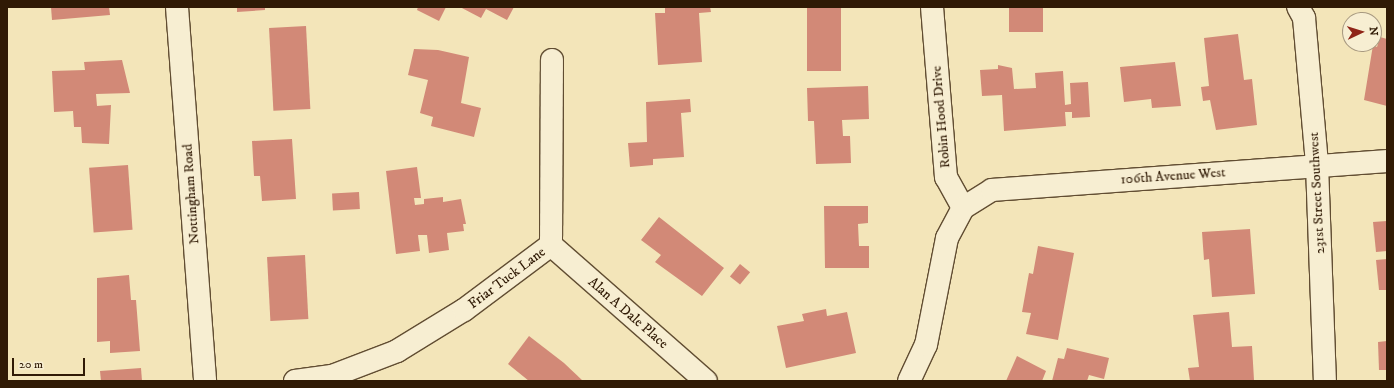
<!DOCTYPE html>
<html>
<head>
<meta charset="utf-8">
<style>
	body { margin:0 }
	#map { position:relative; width:1394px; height:388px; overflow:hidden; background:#f3e5b9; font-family:"IM FELL DW Pica",serif }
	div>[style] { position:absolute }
	.building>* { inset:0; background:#d28977; transform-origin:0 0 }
	.roads { filter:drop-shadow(1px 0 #614d32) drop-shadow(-1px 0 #614d32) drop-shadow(0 1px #614d32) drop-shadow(0 -1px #614d32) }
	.minor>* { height:22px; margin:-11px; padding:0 11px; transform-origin:11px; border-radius:11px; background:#f7eed2 }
	.tertiary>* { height:22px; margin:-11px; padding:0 11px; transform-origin:11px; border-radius:11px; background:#f7eed2 }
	span { translate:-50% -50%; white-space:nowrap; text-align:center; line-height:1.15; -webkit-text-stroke:3px #f7eed2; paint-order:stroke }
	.street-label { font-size:14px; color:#301a05 }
	.frame { position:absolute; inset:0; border:8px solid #301a05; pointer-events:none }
	.north { position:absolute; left:1342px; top:12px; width:40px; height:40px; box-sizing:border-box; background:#f7eed2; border:1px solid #a79980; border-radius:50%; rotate:86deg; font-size:11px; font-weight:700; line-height:16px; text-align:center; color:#301a05 }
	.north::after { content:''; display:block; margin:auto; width:14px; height:18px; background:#8f2418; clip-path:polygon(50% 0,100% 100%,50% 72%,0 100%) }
	.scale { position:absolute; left:12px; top:358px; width:73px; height:18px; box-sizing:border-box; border:2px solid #301a05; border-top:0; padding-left:5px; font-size:12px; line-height:14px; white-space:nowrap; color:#301a05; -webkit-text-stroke:3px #f7eed2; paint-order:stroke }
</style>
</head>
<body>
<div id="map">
	<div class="building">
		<i style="clip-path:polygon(51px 7px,109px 7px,110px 15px,52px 20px)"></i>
		<i style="clip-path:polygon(237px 7px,265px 7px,265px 10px,237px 12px)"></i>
		<i style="clip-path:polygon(418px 7px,446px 7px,439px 21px,417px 10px)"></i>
		<i style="clip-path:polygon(460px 7px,514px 7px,507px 20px,486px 9px,481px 18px)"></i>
		<i style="clip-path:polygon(665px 7px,710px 7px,711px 12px,699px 13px,702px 62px,658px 65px,655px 13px,665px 13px)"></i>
		<i style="left:807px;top:7px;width:34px;height:64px"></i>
		<i style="left:1009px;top:7px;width:34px;height:25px"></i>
		<i style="left:306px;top:26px;width:83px;height:37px;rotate:87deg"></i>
		<i style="clip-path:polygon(1238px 34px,1244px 80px,1252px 79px,1257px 125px,1216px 130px,1210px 100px,1203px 101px,1201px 87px,1209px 86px,1204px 38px)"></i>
		<i style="clip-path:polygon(1380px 37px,1387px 39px,1387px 106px,1364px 100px,1373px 45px,1377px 47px)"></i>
		<i style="clip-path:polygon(414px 49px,438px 50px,469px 57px,461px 103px,481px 108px,474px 137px,431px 126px,433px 117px,420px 113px,428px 80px,408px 75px)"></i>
		<i style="clip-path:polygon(122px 60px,130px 93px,96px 94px,97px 106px,111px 105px,109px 144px,82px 143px,81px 127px,74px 127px,73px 111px,54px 112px,52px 71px,85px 70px,84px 62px)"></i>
		<i style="clip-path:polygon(1175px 62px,1181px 106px,1152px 108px,1151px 99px,1124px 102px,1120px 67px)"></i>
		<i style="clip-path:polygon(998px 65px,1012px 68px,1014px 89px,1036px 88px,1035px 73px,1063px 71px,1065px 105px,1071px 104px,1070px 83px,1088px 82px,1090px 117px,1072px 118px,1072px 112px,1065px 112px,1066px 126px,1004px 131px,1002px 95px,982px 96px,980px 70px,998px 69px)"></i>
		<i style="clip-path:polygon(868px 86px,869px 119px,842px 120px,843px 136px,850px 136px,851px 163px,816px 164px,814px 121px,808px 121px,807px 88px)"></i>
		<i style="clip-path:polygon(690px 99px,691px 112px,681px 113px,684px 157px,653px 159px,653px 165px,630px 167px,628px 143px,647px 142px,646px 102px)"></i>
		<i style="clip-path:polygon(292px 139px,296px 199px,262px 201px,260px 176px,254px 176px,252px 141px)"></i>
		<i style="left:128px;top:165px;width:65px;height:39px;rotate:86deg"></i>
		<i style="clip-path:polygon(417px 167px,421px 198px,414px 198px,415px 205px,424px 204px,424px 199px,443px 197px,443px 202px,461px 199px,466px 224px,463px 224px,464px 231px,447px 233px,449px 250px,429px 253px,427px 235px,418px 235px,420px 251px,396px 254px,386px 171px)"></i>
		<i style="left:359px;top:192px;width:17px;height:27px;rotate:87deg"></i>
		<i style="clip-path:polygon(824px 206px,868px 206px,868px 223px,858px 224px,859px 246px,869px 246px,869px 268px,825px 268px)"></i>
		<i style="clip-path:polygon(659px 217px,724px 268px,702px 296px,655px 262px,661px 255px,641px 240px)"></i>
		<i style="clip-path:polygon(1387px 221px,1387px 251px,1376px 252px,1373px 222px)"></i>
		<i style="clip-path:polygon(1250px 229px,1255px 294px,1212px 297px,1209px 259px,1204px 260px,1202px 232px)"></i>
		<i style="clip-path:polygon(1038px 246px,1074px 253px,1058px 340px,1026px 334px,1031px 313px,1022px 312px,1029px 273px,1033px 274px)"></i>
		<i style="left:305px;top:255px;width:64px;height:38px;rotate:87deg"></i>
		<i style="clip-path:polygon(1387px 259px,1387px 290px,1379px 290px,1376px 260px)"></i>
		<i style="left:740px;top:264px;width:13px;height:16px;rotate:39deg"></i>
		<i style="clip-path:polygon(129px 275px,131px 300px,136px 300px,140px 351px,110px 353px,110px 341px,97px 342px,97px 278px)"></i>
		<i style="clip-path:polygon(826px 309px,827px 316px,847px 312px,856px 353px,786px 368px,777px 326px,804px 321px,802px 314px)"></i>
		<i style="clip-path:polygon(1229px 312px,1232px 347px,1252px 346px,1254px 380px,1190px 381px,1188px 368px,1199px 367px,1193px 315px)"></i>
		<i style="clip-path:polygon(529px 336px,564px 363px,583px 381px,529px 381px,508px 364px)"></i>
		<i style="clip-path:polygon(1387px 341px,1387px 370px,1379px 370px,1378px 342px)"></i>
		<i style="clip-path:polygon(1067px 348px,1109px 358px,1104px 379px,1089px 375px,1087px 381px,1052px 381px,1058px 358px,1064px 359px)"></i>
		<i style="clip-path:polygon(1017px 356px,1046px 371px,1042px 381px,1006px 381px)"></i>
		<i style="clip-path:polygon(141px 368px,142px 381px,101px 381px,100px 371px)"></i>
	</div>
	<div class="roads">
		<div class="minor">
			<i style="left:177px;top:7px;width:375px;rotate:85.7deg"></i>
			<i style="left:932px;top:7px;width:171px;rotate:85.3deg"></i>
			<i style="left:946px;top:177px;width:35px;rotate:61deg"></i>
			<i style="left:1298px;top:7px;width:13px;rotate:61deg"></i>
			<i style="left:1304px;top:18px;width:148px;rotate:84.9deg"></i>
			<i style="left:1317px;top:165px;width:216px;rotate:87.9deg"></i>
			<i style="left:551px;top:245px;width:206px;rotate:41.3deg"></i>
			<i style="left:295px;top:381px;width:37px;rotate:-8deg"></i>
			<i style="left:332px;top:376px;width:70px;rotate:-21deg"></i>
			<i style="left:397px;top:351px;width:79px;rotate:-31.5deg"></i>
			<i style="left:464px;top:310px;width:109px;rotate:-36.8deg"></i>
			<i style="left:551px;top:245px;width:185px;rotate:-89.7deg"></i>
		</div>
		<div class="tertiary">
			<i style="left:909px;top:381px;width:40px;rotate:-65deg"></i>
			<i style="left:926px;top:345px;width:109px;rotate:-78.9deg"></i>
			<i style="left:947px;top:238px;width:34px;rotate:-62deg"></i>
			<i style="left:963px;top:208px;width:34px;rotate:-32deg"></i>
			<i style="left:992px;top:190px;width:396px;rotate:-4.2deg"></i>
		</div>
	</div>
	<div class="street-label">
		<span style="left:941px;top:117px;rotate:-95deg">Robin Hood Drive</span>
		<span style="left:1173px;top:176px;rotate:-4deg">106th Avenue West</span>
		<span style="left:1317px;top:193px;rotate:-93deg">231st Street Southwest</span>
		<span style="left:191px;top:194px;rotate:-94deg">Nottingham Road</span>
		<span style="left:507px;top:278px;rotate:-37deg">Friar Tuck Lane</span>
		<span style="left:628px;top:313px;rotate:41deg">Alan A Dale Place</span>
	</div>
	<div class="frame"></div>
	<div class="north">N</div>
	<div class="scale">20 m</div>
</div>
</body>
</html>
